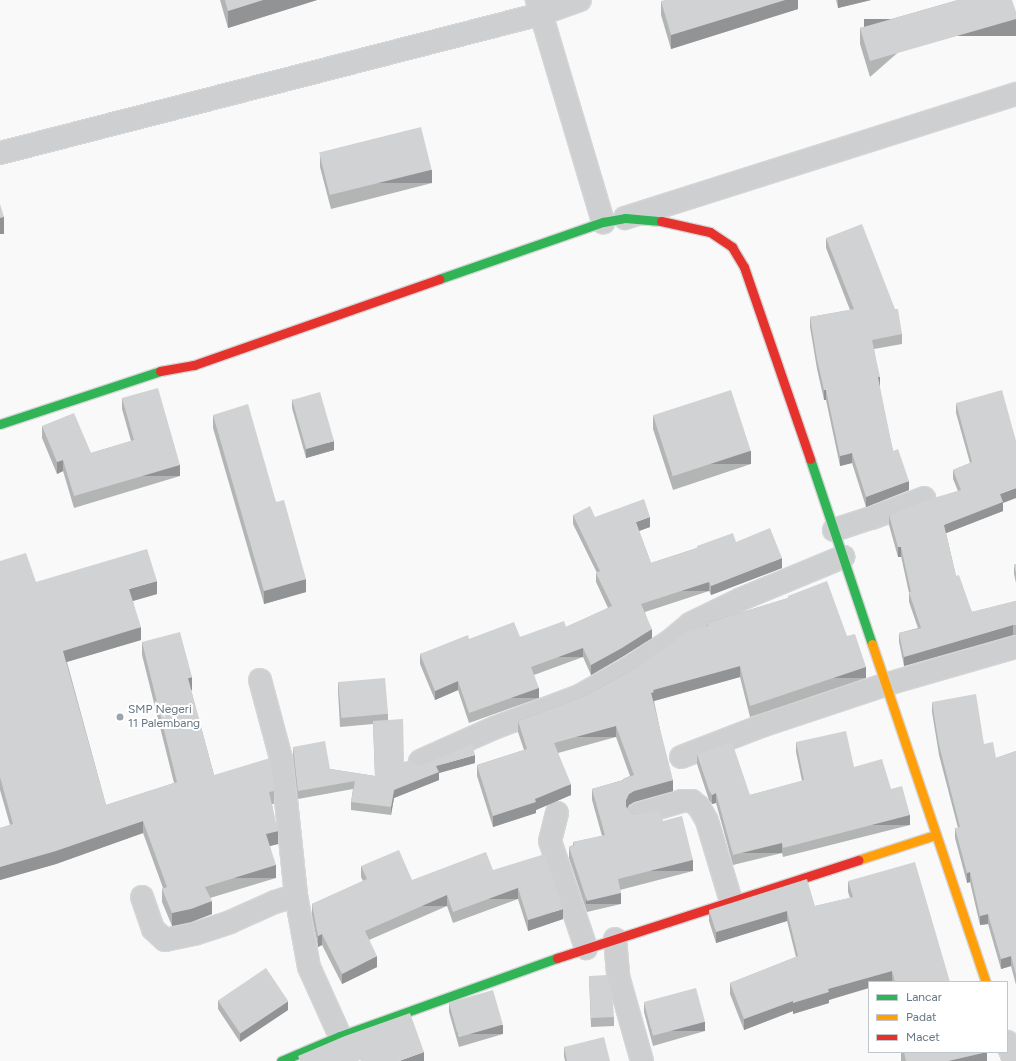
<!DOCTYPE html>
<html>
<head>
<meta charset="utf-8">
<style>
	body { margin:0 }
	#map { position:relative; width:1016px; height:1061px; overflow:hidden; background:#f9f9f9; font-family:Figtree,sans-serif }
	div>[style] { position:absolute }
	.roads { filter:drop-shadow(1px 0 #d5d6d7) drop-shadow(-1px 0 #d5d6d7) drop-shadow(0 1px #d5d6d7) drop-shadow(0 -1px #d5d6d7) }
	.street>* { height:22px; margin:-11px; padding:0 11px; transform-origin:11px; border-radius:11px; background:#cecfd0 }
	.fast>* { height:9px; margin:-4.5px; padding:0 4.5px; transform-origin:4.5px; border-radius:4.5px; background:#30b455 }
	.slow>* { height:9px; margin:-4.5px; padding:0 4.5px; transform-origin:4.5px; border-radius:4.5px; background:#ff9f0a }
	.jam>* { height:9px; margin:-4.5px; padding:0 4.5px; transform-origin:4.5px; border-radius:4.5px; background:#e5322d }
	.wall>* { inset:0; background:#b3b5b5; transform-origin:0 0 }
	.shaded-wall>* { inset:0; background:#929394; transform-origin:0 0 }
	.building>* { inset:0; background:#d0d2d3; transform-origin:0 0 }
	.dots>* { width:11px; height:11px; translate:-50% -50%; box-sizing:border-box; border:2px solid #fff; border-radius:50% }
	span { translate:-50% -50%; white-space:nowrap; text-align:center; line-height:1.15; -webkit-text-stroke:4px #fff; paint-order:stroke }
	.poi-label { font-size:12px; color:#657683 }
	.left { translate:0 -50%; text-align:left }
	.legend { position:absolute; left:868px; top:981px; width:140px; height:72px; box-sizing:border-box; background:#fff; border:1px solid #c1c8cd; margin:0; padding:5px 7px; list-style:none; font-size:12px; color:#657683 }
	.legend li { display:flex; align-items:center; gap:8px; height:20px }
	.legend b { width:20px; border:1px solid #c1c8cd }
</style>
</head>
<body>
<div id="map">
	<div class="roads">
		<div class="street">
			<i style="left:537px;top:0;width:232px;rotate:73.4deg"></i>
			<i style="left:0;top:153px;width:559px;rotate:-14.41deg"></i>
			<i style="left:541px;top:14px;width:41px;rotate:-19.7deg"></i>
			<i style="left:625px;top:218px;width:410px;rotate:-17.6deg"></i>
			<i style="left:834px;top:530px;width:40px;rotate:-18deg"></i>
			<i style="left:872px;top:518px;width:56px;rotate:-21deg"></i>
			<i style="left:260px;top:680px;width:85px;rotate:75deg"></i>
			<i style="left:282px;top:762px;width:134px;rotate:84deg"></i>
			<i style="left:296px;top:895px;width:73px;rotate:79.8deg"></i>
			<i style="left:309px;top:967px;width:76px;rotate:65.8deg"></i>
			<i style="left:681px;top:757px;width:89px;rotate:-21.1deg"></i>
			<i style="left:764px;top:725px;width:126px;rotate:-18.4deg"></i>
			<i style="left:884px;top:685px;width:137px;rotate:-16.1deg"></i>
			<i style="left:420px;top:761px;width:81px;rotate:-24deg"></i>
			<i style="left:494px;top:728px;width:91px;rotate:-20.6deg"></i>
			<i style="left:579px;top:696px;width:57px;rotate:-29.2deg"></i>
			<i style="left:629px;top:668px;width:49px;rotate:-33.4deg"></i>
			<i style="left:670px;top:641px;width:26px;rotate:-40deg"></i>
			<i style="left:690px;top:624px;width:55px;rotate:-26.1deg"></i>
			<i style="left:739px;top:600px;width:113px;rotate:-22.5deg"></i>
			<i style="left:557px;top:813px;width:29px;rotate:104deg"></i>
			<i style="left:550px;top:841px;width:113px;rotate:71.4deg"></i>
			<i style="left:638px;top:814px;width:46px;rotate:-16.5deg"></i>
			<i style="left:682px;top:801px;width:10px"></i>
			<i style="left:692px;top:801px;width:9px;rotate:41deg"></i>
			<i style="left:699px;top:807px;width:16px;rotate:60deg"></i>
			<i style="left:707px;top:821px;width:84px;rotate:73.3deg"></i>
			<i style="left:142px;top:897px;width:34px;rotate:71deg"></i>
			<i style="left:153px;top:929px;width:16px;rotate:43deg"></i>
			<i style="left:165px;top:940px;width:30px;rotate:-12deg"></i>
			<i style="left:194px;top:934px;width:38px;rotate:-18deg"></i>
			<i style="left:230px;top:922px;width:49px;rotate:-24deg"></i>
			<i style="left:275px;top:902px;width:22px;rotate:-18deg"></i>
			<i style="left:615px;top:939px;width:37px;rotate:85deg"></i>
			<i style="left:618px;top:976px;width:88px;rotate:74.2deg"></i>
			<i style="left:1007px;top:1042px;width:20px;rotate:70deg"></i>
		</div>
		<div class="fast">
			<i style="left:439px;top:279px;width:174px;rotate:-19.2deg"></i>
			<i style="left:603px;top:222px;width:22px;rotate:-10deg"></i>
			<i style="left:625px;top:218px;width:36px;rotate:5deg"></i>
			<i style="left:0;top:424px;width:169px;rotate:-18.3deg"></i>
			<i style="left:810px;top:459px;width:195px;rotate:71.5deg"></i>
			<i style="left:281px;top:1061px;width:64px;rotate:-23deg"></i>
			<i style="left:340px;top:1036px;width:231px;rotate:-19.8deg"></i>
		</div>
		<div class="slow">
			<i style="left:872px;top:644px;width:357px;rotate:71.4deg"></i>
			<i style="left:858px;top:860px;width:81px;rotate:-18deg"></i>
		</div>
		<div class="jam">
			<i style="left:661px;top:221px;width:50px;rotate:12.7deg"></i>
			<i style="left:710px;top:232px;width:27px;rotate:34deg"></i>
			<i style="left:732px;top:247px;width:23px;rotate:59deg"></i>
			<i style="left:744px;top:267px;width:203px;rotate:71deg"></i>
			<i style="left:160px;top:371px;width:35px;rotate:-10deg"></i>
			<i style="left:194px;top:365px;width:260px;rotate:-19.3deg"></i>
			<i style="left:557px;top:958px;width:317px;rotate:-18deg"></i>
		</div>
	</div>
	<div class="wall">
		<i style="clip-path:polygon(220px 0,317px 0,228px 28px)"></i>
		<i style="clip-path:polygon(798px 0,798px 9px,671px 49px,661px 15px,661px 1px)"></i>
		<i style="clip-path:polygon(836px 0,871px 0,838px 8px)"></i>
		<i style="clip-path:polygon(958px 0,870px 77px,860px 44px,860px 28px)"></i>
		<i style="clip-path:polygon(320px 154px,432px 183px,331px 209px,320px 167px)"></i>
		<i style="clip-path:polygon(826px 238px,902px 334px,902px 344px,874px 349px,880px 386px,879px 387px,893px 451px,909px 490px,866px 507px,852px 463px,840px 466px,826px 400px,824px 400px,817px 369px,810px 327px,810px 317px,850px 310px,826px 248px)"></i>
		<i style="clip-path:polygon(122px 398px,180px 476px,74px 508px,63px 471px,57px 474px,42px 438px,42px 426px,91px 453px,131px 441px,122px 409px)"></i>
		<i style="clip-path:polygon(292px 399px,334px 450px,306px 458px,292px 408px)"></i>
		<i style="clip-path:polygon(956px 403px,1003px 503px,1003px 511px,946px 533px,956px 576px,972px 612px,1016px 601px,1016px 635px,1013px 635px,904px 666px,899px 642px,899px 633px,918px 628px,909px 602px,909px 593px,901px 556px,898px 557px,889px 525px,889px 515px,958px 491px,953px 479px,953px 470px,970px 463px,956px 413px)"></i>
		<i style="clip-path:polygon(213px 415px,276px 502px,306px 592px,264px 604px,213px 428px)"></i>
		<i style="clip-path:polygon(653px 416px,751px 464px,673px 490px,653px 429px)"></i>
		<i style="clip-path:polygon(573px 515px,595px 517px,650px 527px,639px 531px,651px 563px,697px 548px,697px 546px,736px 542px,782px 568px,711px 595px,709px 591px,645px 612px,652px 638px,622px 657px,591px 675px,583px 657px,534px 675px,539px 698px,469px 723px,458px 690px,435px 700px,420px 664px,420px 654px,469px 639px,520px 637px,566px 627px,608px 608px,596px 582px,596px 573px,597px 573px,573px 524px)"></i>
		<i style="clip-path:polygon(0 561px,36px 582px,157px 594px,133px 601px,141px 640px,67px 662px,106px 805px,174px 783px,142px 655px,142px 642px,192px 690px,191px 690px,214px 775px,274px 791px,274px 804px,272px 804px,278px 844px,270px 846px,276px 878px,210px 898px,212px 914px,191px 922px,172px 926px,162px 902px,162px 889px,163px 888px,143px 833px,56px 864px,0 880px,0 828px,10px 825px,0 790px)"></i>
		<i style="clip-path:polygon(1016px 564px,1016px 583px,1014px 574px,1014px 565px)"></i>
		<i style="clip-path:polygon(788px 596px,847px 636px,866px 678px,750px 717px,740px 677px,654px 701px,673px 791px,634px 802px,629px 805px,627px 809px,629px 812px,635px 815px,663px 821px,693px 871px,620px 890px,621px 904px,587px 912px,569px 858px,569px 847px,573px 845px,573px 842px,602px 836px,592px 800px,592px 789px,623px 780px,623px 779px,630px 776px,616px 737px,558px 753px,571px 795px,536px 810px,536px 813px,493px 827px,477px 776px,477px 765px,524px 750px,518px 732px,518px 721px,585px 696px,636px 668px,707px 626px,707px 623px,788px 598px)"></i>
		<i style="clip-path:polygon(338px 682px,388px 714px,388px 720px,404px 762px,418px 765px,475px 763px,439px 773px,439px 780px,394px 798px,391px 815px,351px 810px,351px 802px,353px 789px,298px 799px,293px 755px,293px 747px,330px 769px,375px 776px,373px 724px,340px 727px,338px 691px)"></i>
		<i style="clip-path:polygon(932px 702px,984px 744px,996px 758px,1016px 751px,1016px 985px,1011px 966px,1001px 969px,988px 924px,980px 925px,970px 882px,967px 883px,955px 838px,955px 828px,958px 828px,939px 755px,932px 712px)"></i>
		<i style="clip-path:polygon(796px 742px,854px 767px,891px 789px,910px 825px,783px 857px,782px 853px,733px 865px,716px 803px,712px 804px,709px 800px,697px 764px,697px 754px,750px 795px,802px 781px,796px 752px)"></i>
		<i style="clip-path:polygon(361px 866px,412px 880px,493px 870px,563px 919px,528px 931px,518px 899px,453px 923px,447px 906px,369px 940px,377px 967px,342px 984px,322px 945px,318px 947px,312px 915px,312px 904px,363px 881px,361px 877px)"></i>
		<i style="clip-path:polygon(848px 881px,950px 982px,869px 982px,829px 1000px,829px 1003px,793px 1014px,793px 1011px,744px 1030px,730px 994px,730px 983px,796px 957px,787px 921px,716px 943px,709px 921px,709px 910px,815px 906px,850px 898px,848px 892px)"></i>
		<i style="clip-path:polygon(589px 976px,614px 1017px,614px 1026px,591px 1027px)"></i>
		<i style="clip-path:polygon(218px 1001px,288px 1010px,240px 1042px,218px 1009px)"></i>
		<i style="clip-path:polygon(449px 1003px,503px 1034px,459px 1047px,449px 1012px)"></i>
		<i style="clip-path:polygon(644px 1003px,705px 1031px,653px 1046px,644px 1012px)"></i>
		<i style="clip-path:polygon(564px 1047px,610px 1061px,565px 1061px,564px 1056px)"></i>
		<i style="left:901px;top:1052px;width:86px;height:9px"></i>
	</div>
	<div class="shaded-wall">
		<i style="clip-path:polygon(263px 0,317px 0,228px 28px,228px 11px)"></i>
		<i style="clip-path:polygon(785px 0,798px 0,798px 9px,671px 49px,671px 35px)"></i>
		<i style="clip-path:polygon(838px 0,871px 0,838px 8px)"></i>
		<i style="left:1016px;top:19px;width:17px;height:152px;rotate:90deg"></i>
		<i style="left:432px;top:170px;width:13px;height:104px;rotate:90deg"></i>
		<i style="left:4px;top:217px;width:17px;height:4px;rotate:90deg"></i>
		<i style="left:878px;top:377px;width:2px;height:10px"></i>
		<i style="left:824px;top:390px;width:2px;height:10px"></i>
		<i style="clip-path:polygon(334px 441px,334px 450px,306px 458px,306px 449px)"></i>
		<i style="left:751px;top:451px;width:13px;height:82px;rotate:90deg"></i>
		<i style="clip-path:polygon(852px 453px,852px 463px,840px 466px,840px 456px)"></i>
		<i style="clip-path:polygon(63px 460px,63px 471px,57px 474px,57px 462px)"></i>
		<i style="left:180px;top:465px;width:11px;height:110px;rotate:90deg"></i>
		<i style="clip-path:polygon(909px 481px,909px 490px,866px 507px,866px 497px)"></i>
		<i style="clip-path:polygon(1016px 488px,1016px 498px,1003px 503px,1003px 511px,944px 534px,944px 525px,1000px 494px)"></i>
		<i style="clip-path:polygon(650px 517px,650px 527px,636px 532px,636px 522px)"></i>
		<i style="left:898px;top:547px;width:3px;height:10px"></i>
		<i style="clip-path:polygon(782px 558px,782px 568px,711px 595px,711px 586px)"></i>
		<i style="clip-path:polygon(306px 579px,306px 592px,264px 604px,264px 591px)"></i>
		<i style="clip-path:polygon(157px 581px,157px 594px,129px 602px,129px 589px)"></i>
		<i style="left:709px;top:582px;width:9px;height:71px;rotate:90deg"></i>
		<i style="clip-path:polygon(1013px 625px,1013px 635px,904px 666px,904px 657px)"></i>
		<i style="clip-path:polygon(141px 627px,141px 640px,63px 663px,63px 651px)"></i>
		<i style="clip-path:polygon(652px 629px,652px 638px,622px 657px,591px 675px,591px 665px)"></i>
		<i style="left:583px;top:648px;width:9px;height:55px;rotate:90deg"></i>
		<i style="clip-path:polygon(740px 666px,740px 677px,654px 701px,654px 703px,651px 693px,653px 690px)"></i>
		<i style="left:866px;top:667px;width:11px;height:122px;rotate:90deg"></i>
		<i style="clip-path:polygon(192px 677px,192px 690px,188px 691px,188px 678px)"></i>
		<i style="clip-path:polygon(458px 681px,458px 690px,435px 700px,435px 691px)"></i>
		<i style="left:539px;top:688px;width:10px;height:74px;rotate:90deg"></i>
		<i style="left:616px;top:726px;width:11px;height:64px;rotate:90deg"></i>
		<i style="clip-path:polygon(475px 755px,475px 763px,439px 773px,439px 780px,394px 798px,391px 815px,391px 807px,394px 790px,436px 766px)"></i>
		<i style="clip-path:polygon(673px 780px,673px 791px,634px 802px,629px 805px,626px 811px,626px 800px,629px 794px,634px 791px)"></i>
		<i style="clip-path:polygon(571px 784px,571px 795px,536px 810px,536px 813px,493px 827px,493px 816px,535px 799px)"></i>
		<i style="clip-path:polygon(716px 793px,716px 803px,712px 804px,712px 795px)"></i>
		<i style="left:910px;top:815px;width:10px;height:131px;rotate:90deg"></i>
		<i style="clip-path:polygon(143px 821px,143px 833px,56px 864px,0 880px,0 867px)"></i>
		<i style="clip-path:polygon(278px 831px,278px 844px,266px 847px,266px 834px)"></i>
		<i style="left:782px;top:843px;width:10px;height:50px;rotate:90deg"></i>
		<i style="left:693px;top:860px;width:11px;height:77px;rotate:90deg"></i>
		<i style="left:276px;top:865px;width:13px;height:74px;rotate:90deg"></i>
		<i style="clip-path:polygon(970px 872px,970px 882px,967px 883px,967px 873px)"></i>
		<i style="left:518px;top:888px;width:11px;height:69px;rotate:90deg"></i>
		<i style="left:621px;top:893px;width:11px;height:35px;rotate:90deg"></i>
		<i style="left:447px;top:895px;width:11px;height:90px;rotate:90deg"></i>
		<i style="clip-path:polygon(212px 901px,212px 914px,191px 922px,172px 926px,172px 913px)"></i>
		<i style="clip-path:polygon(563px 909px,563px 919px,528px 931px,528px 920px)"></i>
		<i style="clip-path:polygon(787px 911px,787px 921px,716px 943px,716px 932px)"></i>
		<i style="clip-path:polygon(988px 914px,988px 924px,980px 925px,980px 916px)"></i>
		<i style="clip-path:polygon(322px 934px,322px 945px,318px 947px,318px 936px)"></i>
		<i style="clip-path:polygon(377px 956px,377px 967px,342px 984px,342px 974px)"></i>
		<i style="clip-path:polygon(1011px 956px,1011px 966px,1001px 969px,1001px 959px)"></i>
		<i style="clip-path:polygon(892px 971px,892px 982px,869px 982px,869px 988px,829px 1000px,829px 1003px,793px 1014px,793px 1003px,828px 989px)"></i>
		<i style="clip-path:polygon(288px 1001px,288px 1010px,240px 1042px,240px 1033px)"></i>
		<i style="clip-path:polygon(793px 1001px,793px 1011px,744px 1030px,744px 1019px)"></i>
		<i style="left:705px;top:1022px;width:9px;height:54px;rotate:90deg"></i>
		<i style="left:503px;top:1025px;width:9px;height:46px;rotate:90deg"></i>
		<i style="clip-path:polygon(424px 1052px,424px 1061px,399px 1061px)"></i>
		<i style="clip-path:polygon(987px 1052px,987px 1061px,948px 1061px)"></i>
	</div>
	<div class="building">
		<i style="clip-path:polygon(225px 0,263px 0,228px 11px)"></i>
		<i style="clip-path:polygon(665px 0,785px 0,671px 35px,661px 1px)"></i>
		<i style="clip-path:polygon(958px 0,1012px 0,1016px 12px,1016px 19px,870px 61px,860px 28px)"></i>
		<i style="left:421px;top:127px;width:44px;height:105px;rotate:76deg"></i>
		<i style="clip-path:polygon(0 204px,4px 217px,0 218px)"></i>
		<i style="clip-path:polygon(862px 224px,895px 309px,898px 309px,902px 334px,872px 340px,880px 377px,878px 377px,893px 451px,898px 449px,909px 481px,866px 497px,852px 453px,840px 456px,826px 390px,824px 390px,817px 359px,810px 317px,854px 309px,826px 238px)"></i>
		<i style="clip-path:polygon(158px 388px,180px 465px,74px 496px,63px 460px,57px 462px,42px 426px,74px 413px,91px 453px,134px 440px,122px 398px)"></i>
		<i style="left:731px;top:390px;width:64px;height:82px;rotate:72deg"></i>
		<i style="clip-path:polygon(1002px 390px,1016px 441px,1016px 488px,1000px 494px,1003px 502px,944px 525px,956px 576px,959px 575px,972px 612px,1016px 601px,1016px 625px,1013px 625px,904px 657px,899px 633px,921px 628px,909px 592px,911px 592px,901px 547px,898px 547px,889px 515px,930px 499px,961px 490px,953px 470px,972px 462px,956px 403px)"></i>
		<i style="left:320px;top:392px;width:51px;height:29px;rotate:74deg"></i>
		<i style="clip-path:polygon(248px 404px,276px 502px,284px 500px,306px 579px,264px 591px,213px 415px)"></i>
		<i style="clip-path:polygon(644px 499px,650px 517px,636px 522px,651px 563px,697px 548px,697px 546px,733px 533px,736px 542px,770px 528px,782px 558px,711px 586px,709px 582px,641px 604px,652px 629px,622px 648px,591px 665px,583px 648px,531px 667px,539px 688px,469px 713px,458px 681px,435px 691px,420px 654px,468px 635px,469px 639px,514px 622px,520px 637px,564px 621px,566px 627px,612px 606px,596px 573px,600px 571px,573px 515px,590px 506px,595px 517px)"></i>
		<i style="clip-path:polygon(147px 549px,157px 581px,129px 589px,141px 627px,63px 651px,106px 805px,177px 782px,142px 642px,180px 632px,192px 677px,188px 678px,214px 775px,270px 758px,274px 791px,269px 792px,278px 831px,266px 834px,276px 865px,205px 887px,212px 901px,191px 909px,172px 913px,162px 889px,167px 887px,143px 821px,56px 851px,0 867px,0 828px,13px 824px,0 777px,0 561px,26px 553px,36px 582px)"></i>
		<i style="clip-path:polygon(1016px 564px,1016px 573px,1014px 565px)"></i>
		<i style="clip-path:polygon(827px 581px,847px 636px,855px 634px,866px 667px,750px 706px,740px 666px,653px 690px,654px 692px,651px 693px,673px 780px,634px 791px,629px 794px,626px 800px,626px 806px,629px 812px,635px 815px,659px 810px,663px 821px,682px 816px,693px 860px,618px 879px,621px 893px,587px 901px,569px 847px,574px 845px,573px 842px,605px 835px,592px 789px,624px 780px,623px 779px,634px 775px,616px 726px,554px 743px,571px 784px,535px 799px,536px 802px,493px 816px,477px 765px,527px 749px,518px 721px,585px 696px,636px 668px,687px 632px,708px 626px,707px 623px,788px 598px,788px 596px)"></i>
		<i style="left:385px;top:678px;width:36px;height:47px;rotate:85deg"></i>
		<i style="clip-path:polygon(976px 694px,984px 744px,993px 742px,996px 758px,1016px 751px,1016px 975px,1011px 956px,1001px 959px,988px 914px,980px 916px,970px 872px,967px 873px,955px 828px,960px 827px,939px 745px,932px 702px)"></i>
		<i style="clip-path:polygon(403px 719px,404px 762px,410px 760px,418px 765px,425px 764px,472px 744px,475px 755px,436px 766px,439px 772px,394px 790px,391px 807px,351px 802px,355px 781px,298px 791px,293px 747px,325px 741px,330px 769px,375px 776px,373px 721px)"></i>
		<i style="clip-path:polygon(846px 731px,854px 767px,882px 759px,891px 789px,902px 786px,910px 815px,783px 848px,782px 843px,733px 855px,716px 793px,712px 795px,709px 790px,697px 754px,732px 742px,750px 795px,804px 780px,796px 742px)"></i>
		<i style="clip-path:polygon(399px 850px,412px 880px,486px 852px,493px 870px,545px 854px,563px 909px,528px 920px,518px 888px,453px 912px,447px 895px,365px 931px,377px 956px,342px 974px,322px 934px,318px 936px,312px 904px,367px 879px,361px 866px)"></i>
		<i style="clip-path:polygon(915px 862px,950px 982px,895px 982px,892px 971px,828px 989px,829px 992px,793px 1003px,793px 1001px,744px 1019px,730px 983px,798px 956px,787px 911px,716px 932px,709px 910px,807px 879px,815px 906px,853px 897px,848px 881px)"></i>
		<i style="left:266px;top:968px;width:40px;height:58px;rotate:56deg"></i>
		<i style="clip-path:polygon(607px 975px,612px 993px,614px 1017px,591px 1018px,589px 976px)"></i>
		<i style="left:696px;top:988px;width:35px;height:54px;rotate:75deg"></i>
		<i style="left:493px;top:990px;width:36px;height:46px;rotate:74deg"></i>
		<i style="clip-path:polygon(410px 1013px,424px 1052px,399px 1061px,361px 1061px,360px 1060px,358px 1061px,300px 1061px,298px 1056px,345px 1036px)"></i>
		<i style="clip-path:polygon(604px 1037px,610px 1061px,567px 1061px,564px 1047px)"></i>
		<i style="clip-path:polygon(904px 1052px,987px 1052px,948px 1061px,906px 1061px)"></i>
	</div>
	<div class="dots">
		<i style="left:120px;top:717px;background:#99a4ac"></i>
	</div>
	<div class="poi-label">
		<span class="left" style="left:128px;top:717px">SMP Negeri<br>11 Palembang</span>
	</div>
	<ul class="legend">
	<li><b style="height:5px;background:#30b455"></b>Lancar</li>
	<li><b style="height:5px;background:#ff9f0a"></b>Padat</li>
	<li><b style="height:5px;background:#e5322d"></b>Macet</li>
	</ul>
</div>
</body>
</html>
